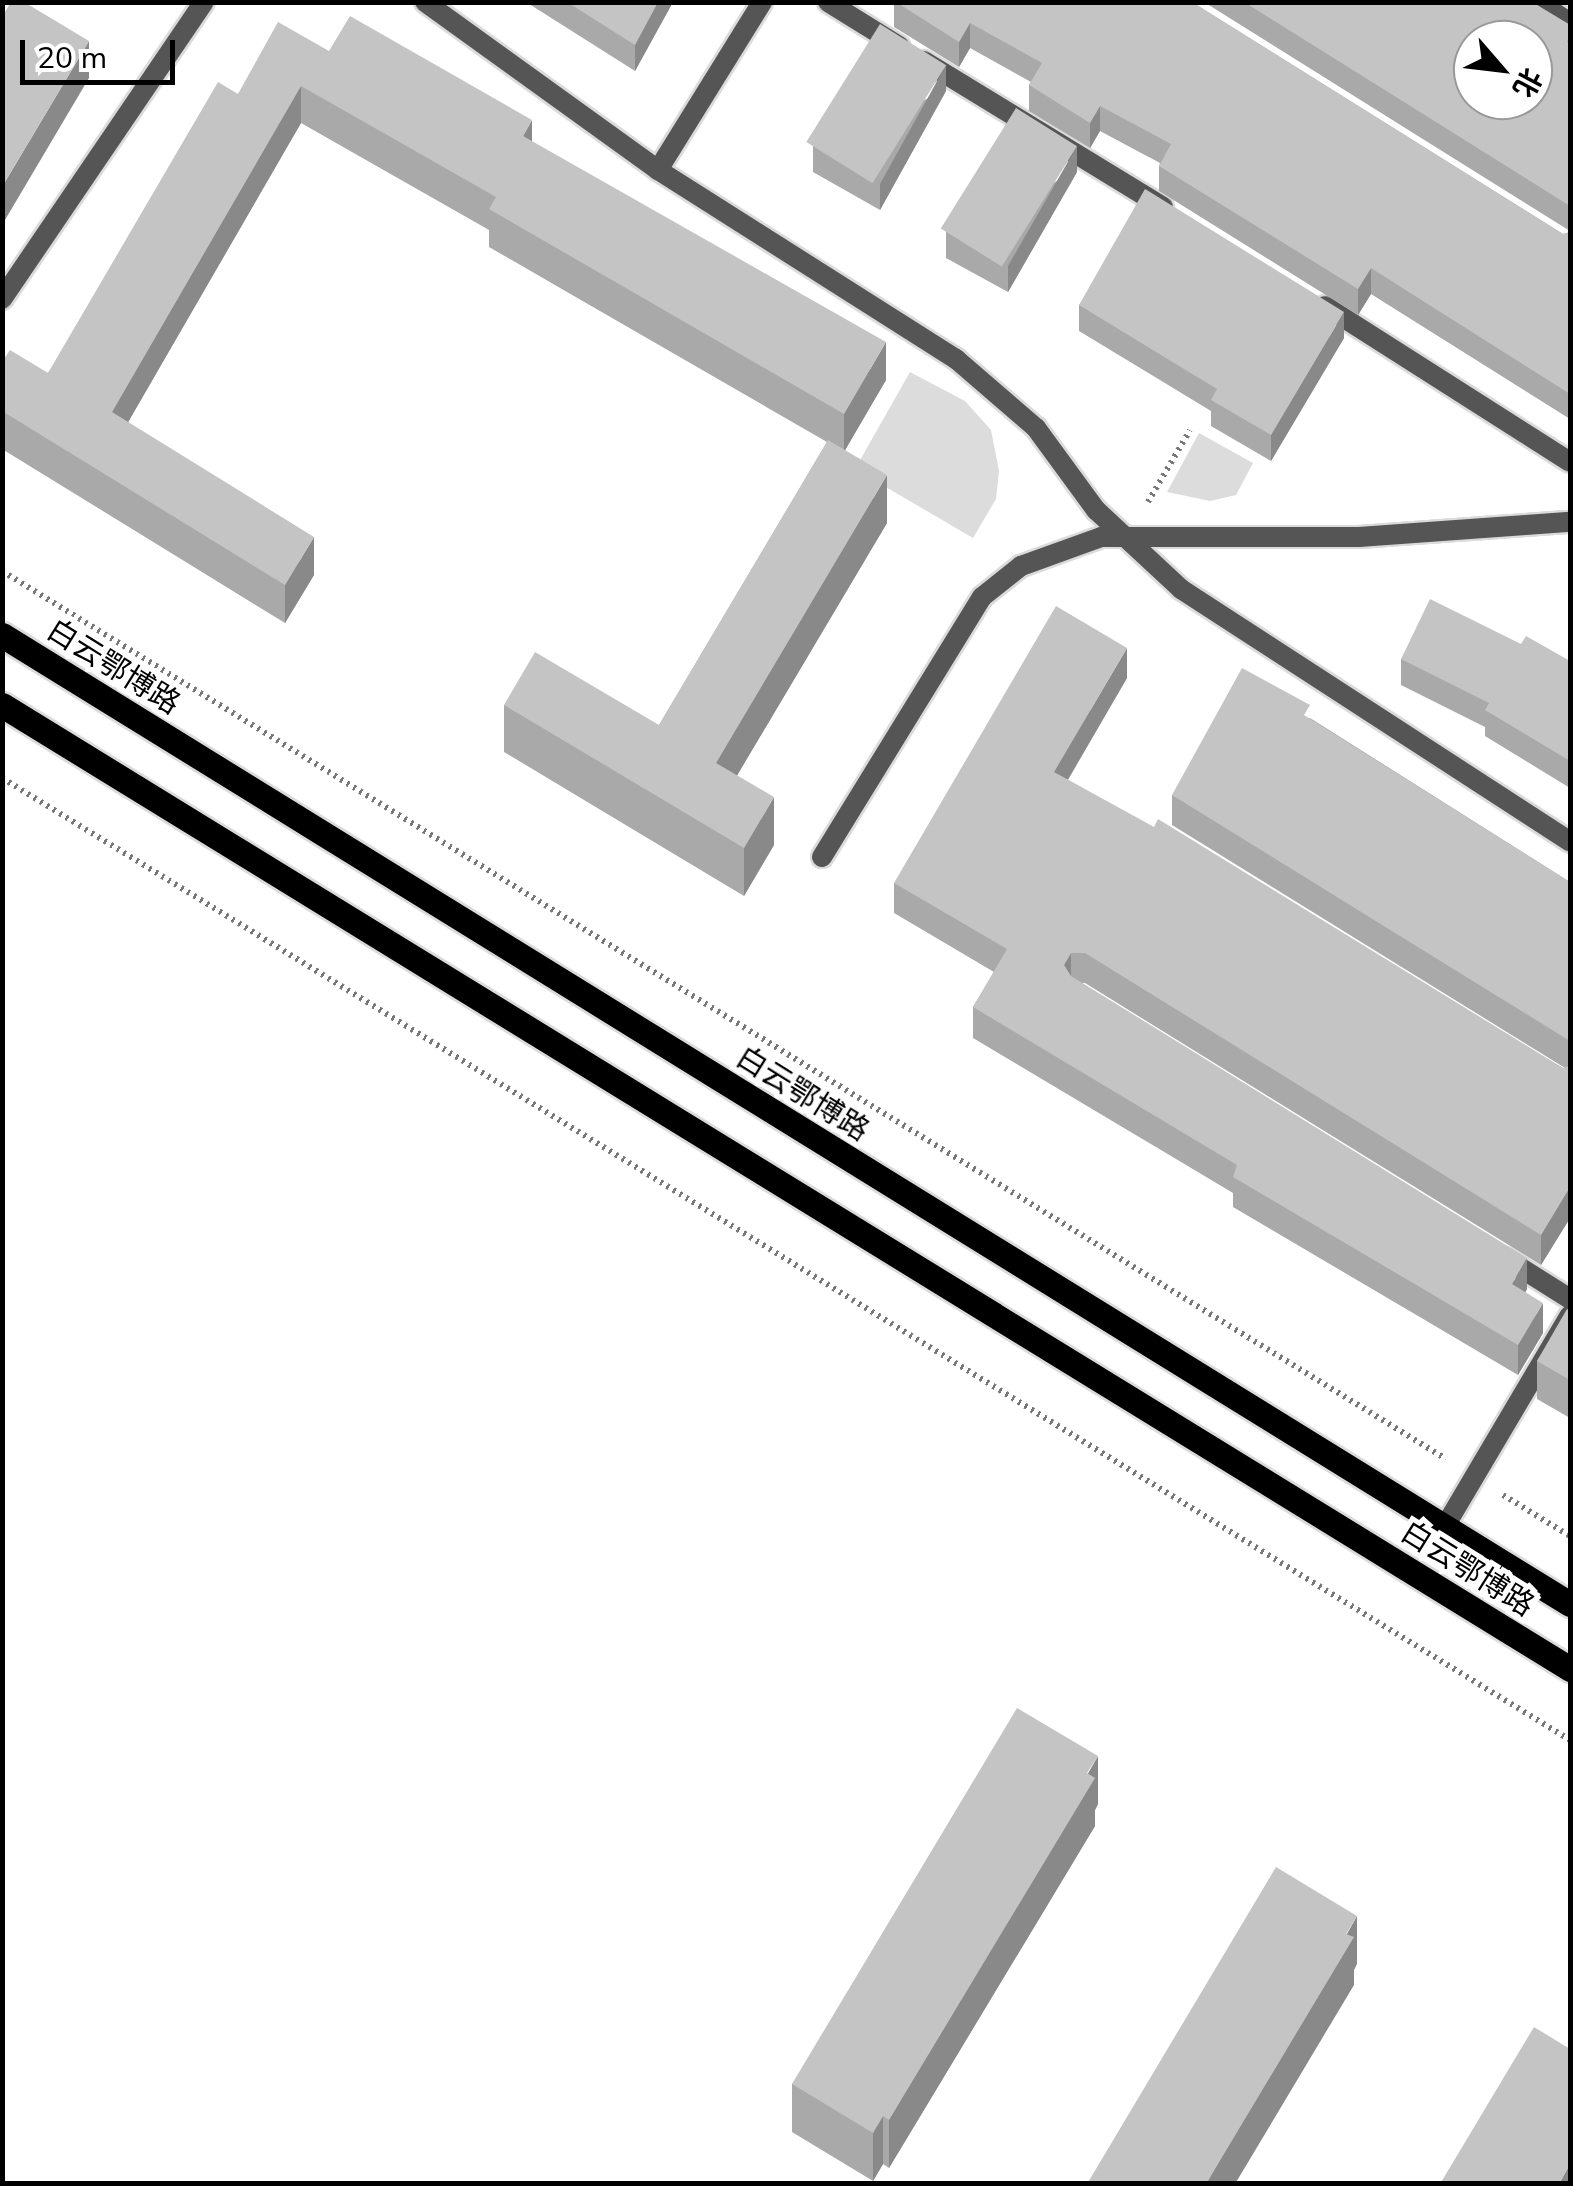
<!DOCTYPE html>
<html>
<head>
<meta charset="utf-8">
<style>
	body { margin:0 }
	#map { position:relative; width:1573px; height:2186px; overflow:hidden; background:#fff; font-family:Mulish,"Noto Sans SC",sans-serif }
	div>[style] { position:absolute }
	.green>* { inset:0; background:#dcdcdc }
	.path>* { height:6px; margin-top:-3px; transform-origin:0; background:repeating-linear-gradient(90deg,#777 0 2.5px,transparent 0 7.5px) }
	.roads { filter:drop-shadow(2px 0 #dbdbdb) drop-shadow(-2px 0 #dbdbdb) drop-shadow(0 2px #dbdbdb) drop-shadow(0 -2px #dbdbdb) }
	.service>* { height:20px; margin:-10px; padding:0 10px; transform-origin:10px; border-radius:10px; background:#555 }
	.minor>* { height:20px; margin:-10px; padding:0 10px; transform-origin:10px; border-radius:10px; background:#555 }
	.primary>* { height:25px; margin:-12.5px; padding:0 12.5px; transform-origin:12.5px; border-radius:12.5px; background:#000 }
	.wall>* { inset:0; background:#a9a9a9 }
	.shaded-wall>* { inset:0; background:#898989 }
	.building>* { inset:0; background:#c4c4c4; transform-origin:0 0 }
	span { translate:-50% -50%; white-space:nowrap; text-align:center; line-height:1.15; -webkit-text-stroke:10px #fff; paint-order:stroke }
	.street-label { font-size:30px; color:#000 }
	.frame { position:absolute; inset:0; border:5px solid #000; pointer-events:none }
	.north { position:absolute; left:1453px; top:20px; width:100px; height:100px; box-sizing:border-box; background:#fff; border:2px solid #999; border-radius:50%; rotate:118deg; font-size:28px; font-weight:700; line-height:40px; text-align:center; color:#000 }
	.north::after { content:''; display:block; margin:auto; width:35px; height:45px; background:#000; clip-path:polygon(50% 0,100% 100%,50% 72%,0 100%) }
	.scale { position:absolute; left:20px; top:40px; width:155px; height:45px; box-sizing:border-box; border:5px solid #000; border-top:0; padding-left:12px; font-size:30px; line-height:35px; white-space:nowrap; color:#000; -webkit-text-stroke:8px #fff; paint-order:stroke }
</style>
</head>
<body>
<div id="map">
	<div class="green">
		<i style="clip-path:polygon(910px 372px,965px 401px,991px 430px,999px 471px,996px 499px,973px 538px,855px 469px)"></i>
		<i style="clip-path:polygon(1199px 433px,1253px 463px,1236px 495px,1210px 501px,1167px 492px)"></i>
	</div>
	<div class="path">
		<i style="left:1148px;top:502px;width:83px;rotate:-59.7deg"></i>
		<i style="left:2px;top:571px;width:1695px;rotate:31.59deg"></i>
		<i style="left:2px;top:778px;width:1840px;rotate:31.53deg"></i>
		<i style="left:1503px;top:1495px;width:79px;rotate:31.5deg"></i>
	</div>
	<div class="roads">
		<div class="service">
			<i style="left:828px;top:2px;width:84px;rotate:31.8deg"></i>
			<i style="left:924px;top:61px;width:280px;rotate:31.4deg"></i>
			<i style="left:1325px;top:306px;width:290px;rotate:32.5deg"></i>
			<i style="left:1505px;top:1258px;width:77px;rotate:32.2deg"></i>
		</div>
		<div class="minor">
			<i style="left:425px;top:2px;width:287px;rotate:35.8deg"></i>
			<i style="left:658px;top:170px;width:353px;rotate:32.4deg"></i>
			<i style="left:956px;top:359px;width:106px;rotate:40.8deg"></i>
			<i style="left:1036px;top:428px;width:102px;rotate:53.8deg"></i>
			<i style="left:1096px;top:510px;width:116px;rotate:42.9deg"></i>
			<i style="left:1181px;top:589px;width:464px;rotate:33deg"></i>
			<i style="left:1538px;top:2px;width:38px;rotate:33deg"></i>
			<i style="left:658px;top:170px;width:198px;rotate:-58.2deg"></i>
			<i style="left:2px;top:299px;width:359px;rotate:-55.8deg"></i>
			<i style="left:822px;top:857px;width:305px;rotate:-58.4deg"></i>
			<i style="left:982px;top:597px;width:50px;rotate:-38.5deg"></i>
			<i style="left:1021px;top:566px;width:85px;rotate:-19.9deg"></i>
			<i style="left:1101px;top:537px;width:258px"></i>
			<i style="left:1359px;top:537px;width:212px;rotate:-4.1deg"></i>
			<i style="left:1444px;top:1528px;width:247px;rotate:-59.4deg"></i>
		</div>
		<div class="primary">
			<i style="left:2px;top:635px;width:1843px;rotate:31.72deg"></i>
			<i style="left:2px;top:705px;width:1841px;rotate:31.58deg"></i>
		</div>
	</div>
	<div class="wall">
		<i style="clip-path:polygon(526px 2px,673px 2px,635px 71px)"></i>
		<i style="clip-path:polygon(894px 2px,1192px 2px,1563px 234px,1570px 232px,1570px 419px,1371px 294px,1358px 315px,1159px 191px,1159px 166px,1160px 163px,1100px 131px,1090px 148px,1029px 111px,1029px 85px,1031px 82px,970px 48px,959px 67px,894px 27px)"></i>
		<i style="clip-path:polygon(1204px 2px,1532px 2px,1570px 25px,1570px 231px)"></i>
		<i style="clip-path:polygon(329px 51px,532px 142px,886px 380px,845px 450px,887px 523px,737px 775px,774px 845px,744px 896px,504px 752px,504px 705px,659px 725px,827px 442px,489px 247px,489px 230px,301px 123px,128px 422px,314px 575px,285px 623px,2px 449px,2px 362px,48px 373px,238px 94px)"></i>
		<i style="clip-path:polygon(946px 91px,880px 210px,813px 172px,813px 146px)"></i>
		<i style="clip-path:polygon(1077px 172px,1008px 292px,946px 258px,946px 231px)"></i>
		<i style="clip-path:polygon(1079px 305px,1344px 338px,1271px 461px,1211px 426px,1211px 411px,1079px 331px)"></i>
		<i style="clip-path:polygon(1521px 644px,1570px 661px,1570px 788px,1485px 736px,1485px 727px,1401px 685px,1401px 659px)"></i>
		<i style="clip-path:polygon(1127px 678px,1068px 780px,1563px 1068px,1565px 1068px,1172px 825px,1172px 795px,1310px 718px,1570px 882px,1570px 1218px,1541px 1265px,1085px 983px,1082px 983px,1527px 1289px,1525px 1292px,1543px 1333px,1518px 1375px,1233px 1207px,1233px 1193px,973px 1038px,973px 1007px,994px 972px,894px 913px,894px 883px)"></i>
		<i style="clip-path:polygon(1570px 1311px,1570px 1418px,1537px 1399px,1537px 1361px)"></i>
		<i style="clip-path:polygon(1098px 1804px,1095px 1810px,1095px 1826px,889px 2168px,883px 2164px,873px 2181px,792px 2132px,792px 2084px)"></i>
	</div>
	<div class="shaded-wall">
		<i style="clip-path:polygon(658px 2px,673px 2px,635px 71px,635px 45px)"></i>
		<i style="clip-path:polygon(970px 23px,970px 48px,959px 67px,959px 42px)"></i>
		<i style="clip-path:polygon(89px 41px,89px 78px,2px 225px,2px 187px)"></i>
		<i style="clip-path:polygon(946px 65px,946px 91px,880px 210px,880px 184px)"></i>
		<i style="clip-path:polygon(301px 86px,301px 123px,112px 450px,112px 412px)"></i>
		<i style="clip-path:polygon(1100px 106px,1100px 131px,1090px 148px,1090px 123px)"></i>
		<i style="clip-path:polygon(532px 120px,532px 157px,523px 136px)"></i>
		<i style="clip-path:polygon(1077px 146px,1077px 172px,1008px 292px,1008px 266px)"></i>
		<i style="clip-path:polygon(1371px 268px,1371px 294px,1358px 315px,1358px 289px)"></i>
		<i style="clip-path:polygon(1344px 312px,1344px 338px,1271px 461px,1271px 435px)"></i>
		<i style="clip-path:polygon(886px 342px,886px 380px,844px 452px,844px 414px)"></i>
		<i style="clip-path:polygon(887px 475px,887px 523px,716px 811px,716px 763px)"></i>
		<i style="clip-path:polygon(314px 537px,314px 575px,285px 623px,285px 585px)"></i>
		<i style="clip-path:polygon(1127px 648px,1127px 678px,1054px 803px,1054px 772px)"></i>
		<i style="clip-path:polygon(774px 797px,774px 845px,744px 896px,744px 848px)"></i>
		<i style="clip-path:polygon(1071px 953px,1071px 983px,1064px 965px)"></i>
		<i style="clip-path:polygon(1570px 1187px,1570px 1218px,1541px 1265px,1541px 1235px)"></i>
		<i style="clip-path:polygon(1527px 1258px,1527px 1289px,1512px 1315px,1512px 1284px)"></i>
		<i style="clip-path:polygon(1543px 1303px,1543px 1333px,1518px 1375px,1518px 1345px)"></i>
		<i style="clip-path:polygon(1098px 1756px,1098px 1804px,1095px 1810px,1095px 1826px,889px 2168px,889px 2120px)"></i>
		<i style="clip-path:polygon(1357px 1916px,1357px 1964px,1354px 1970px,1354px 1985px,1235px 2184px,1206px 2184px)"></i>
		<i style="clip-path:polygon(883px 2116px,883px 2164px,873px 2181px,873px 2133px)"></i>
		<i style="clip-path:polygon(1570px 2164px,1570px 2184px,1559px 2184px)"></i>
	</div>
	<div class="building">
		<i style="clip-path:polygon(11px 2px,24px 2px,89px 41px,2px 187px,2px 17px)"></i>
		<i style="clip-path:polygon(567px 2px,658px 2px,635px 45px)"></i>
		<i style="clip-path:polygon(896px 2px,1192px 2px,1563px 234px,1570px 232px,1570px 394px,1371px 268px,1358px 289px,1159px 166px,1171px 144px,1100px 106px,1090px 123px,1029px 85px,1042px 63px,970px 23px,959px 42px)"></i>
		<i style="clip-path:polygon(evenodd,1244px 2px,1532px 2px,1570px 25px,1570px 36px,1567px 42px,1570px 44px,1570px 206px,1244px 2px,1473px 40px,1533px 40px,1533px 100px,1473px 100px,1473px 40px)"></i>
		<i style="clip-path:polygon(350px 16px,532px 120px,523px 136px,886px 342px,844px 414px,489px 209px,496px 197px,301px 86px,112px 412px,314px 537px,285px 585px,2px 411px,2px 362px,10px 350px,48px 373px,218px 82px,238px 94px,278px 22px,329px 51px)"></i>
		<i style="left:880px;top:24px;width:78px;height:139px;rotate:32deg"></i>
		<i style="left:1016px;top:108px;width:72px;height:142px;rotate:32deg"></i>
		<i style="clip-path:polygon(1145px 189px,1344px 312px,1271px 435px,1211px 400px,1217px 389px,1079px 305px)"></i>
		<i style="clip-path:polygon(828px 440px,887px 475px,716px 763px,774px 797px,744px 848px,504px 705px,535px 652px,659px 725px)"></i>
		<i style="clip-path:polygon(1430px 599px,1521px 644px,1526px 636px,1570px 661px,1570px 761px,1485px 710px,1489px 703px,1401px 659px)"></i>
		<i style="clip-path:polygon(1056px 606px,1127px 648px,1054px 772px,1154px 827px,1158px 819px,1563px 1068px,1570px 1066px,1570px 1187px,1541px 1235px,1085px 953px,1071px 953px,1064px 965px,1071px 976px,1527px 1258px,1512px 1284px,1543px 1303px,1518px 1345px,1233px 1177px,1237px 1165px,973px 1007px,1007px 949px,894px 883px)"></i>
		<i style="clip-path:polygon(1242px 668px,1310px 705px,1304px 715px,1570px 882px,1570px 1041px,1172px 795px)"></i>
		<i style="clip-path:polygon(1567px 1309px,1570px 1311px,1570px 1380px,1537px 1361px)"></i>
		<i style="clip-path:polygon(1017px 1708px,1098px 1756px,1087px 1773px,1095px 1778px,889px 2120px,883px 2116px,873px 2133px,792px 2084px)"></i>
		<i style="clip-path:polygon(1276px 1867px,1357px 1916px,1346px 1934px,1354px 1937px,1206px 2184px,1087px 2184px)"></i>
		<i style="clip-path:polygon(1534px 2027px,1570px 2049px,1570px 2164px,1559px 2184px,1440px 2184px)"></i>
	</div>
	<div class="street-label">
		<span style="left:114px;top:666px;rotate:32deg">白云鄂博路</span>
		<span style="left:803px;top:1093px;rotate:32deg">白云鄂博路</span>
		<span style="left:1468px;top:1568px;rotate:32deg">白云鄂博路</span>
	</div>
	<div class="frame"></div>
	<div class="north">北</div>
	<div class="scale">20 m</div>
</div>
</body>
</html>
